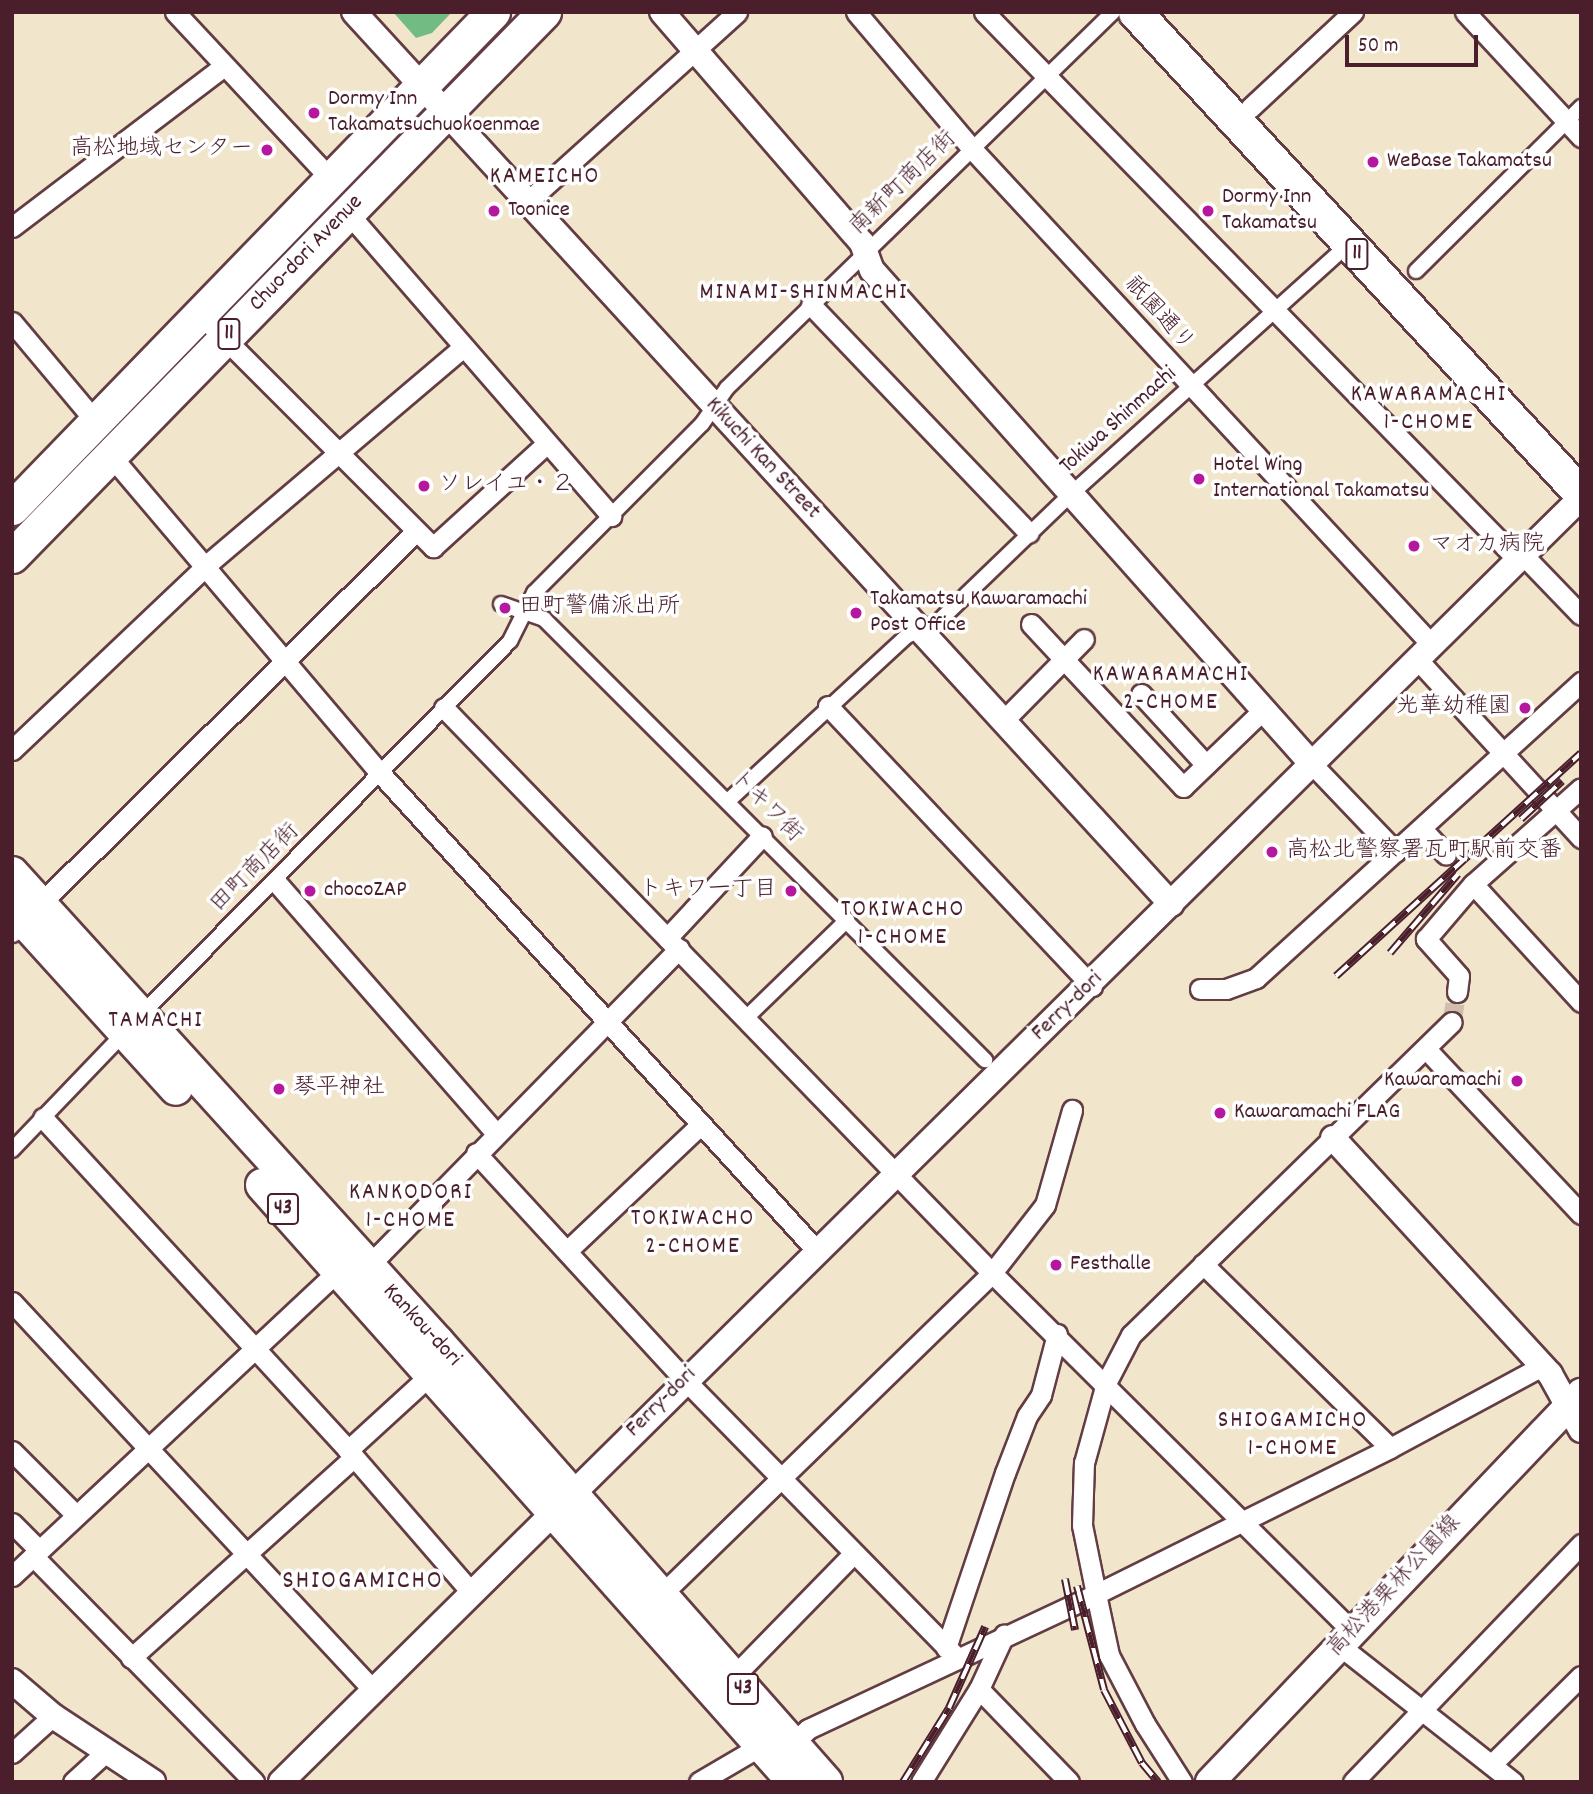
<!DOCTYPE html>
<html>
<head>
<meta charset="utf-8">
<style>
	body { margin:0 }
	#map { position:relative; width:1593px; height:1794px; overflow:hidden; background:#f1e6cc; font-family:Dekko,"Klee One",sans-serif }
	div>[style] { position:absolute }
	.forest>* { inset:0; background:#72bc84 }
	.minor-tunnel>* { height:19px; margin-top:-9.5px; transform-origin:0; background:repeating-linear-gradient(90deg,#d0beac 0 19px,transparent 0 29px) }
	.roads { filter:drop-shadow(2px 0 #633d43) drop-shadow(-2px 0 #633d43) drop-shadow(0 2px #633d43) drop-shadow(0 -2px #633d43) }
	.pedestrian>* { height:14px; margin:-7px; padding:0 7px; transform-origin:7px; border-radius:7px; background:#fff }
	.minor>* { height:19px; margin:-9.5px; padding:0 9.5px; transform-origin:9.5px; border-radius:9.5px; background:#fff }
	.tertiary>* { height:24px; margin:-12px; padding:0 12px; transform-origin:12px; border-radius:12px; background:#fff }
	.secondary>* { height:28px; margin:-14px; padding:0 14px; transform-origin:14px; border-radius:14px; background:#fff }
	.primary>* { height:32px; margin:-16px; padding:0 16px; transform-origin:16px; border-radius:16px; background:#fff }
	.trunk>* { height:33px; margin:-16.5px; padding:0 16.5px; transform-origin:16.5px; border-radius:16.5px; background:#fff }
	.rail>* { height:8px; margin-top:-4px; transform-origin:0; background:repeating-linear-gradient(90deg,#fff 0 16px,#4a1f2b 0 32px); box-sizing:border-box; border-block:2px solid #4a1f2b }
	.dots>* { width:19px; height:19px; translate:-50% -50%; box-sizing:border-box; border:4px solid #fff; border-radius:50% }
	span { translate:-50% -50%; white-space:nowrap; text-align:center; line-height:1.15; -webkit-text-stroke:7px #fff; paint-order:stroke }
	.shield-label span { padding:2px 5px; background:#fff; border:2px solid; border-radius:5px; -webkit-text-stroke-width:0 }
	.shield-label { font-size:21px; color:#4a1f2b; font-weight:700 }
	.poi-label { font-size:23px; color:#4a1f2b }
	.left { translate:0 -50%; text-align:left }
	.right { translate:-100% -50%; text-align:right }
	.street-label { font-size:23px; color:#4a1f2b }
	.neighbourhood-label { font-size:24px; color:#4a1f2b; letter-spacing:2px }
	.quarter-label { font-size:26px; color:#4a1f2b; letter-spacing:2px }
	.frame { position:absolute; inset:0; border:14px solid #4a1f2b; pointer-events:none }
	.scale { position:absolute; left:1345px; top:35px; width:133px; height:32px; box-sizing:border-box; border:4px solid #4a1f2b; border-top:0; padding-left:9px; font-size:21px; line-height:24px; white-space:nowrap; color:#4a1f2b; -webkit-text-stroke:5px #fff; paint-order:stroke }
</style>
</head>
<body>
<div id="map">
	<div class="forest">
		<i style="clip-path:polygon(393px 12px,452px 12px,432px 33px,416px 38px)"></i>
	</div>
	<div class="minor-tunnel">
		<i style="left:1452px;top:1022px;width:30px;rotate:-81deg"></i>
	</div>
	<div class="roads">
		<div class="pedestrian">
			<i style="left:1416px;top:271px;width:233px;rotate:-44.8deg"></i>
			<i style="left:501px;top:604px;width:46px;rotate:19.2deg"></i>
			<i style="left:544px;top:619px;width:624px;rotate:45deg"></i>
			<i style="left:728px;top:801px;width:243px;rotate:-42.7deg"></i>
			<i style="left:907px;top:636px;width:35px;rotate:-25deg"></i>
			<i style="left:939px;top:621px;width:183px;rotate:-43.9deg"></i>
			<i style="left:1071px;top:494px;width:372px;rotate:-42deg"></i>
			<i style="left:140px;top:1016px;width:527px;rotate:-45.38deg"></i>
			<i style="left:510px;top:641px;width:54px;rotate:-63.4deg"></i>
			<i style="left:534px;top:593px;width:238px;rotate:-45.2deg"></i>
			<i style="left:702px;top:424px;width:44px;rotate:-55.2deg"></i>
			<i style="left:727px;top:388px;width:539px;rotate:-44.25deg"></i>
			<i style="left:746px;top:1018px;width:141px;rotate:-44.1deg"></i>
			<i style="left:12px;top:1150px;width:165px;rotate:-46.2deg"></i>
		</div>
		<div class="minor">
			<i style="left:175px;top:12px;width:229px;rotate:47deg"></i>
			<i style="left:856px;top:12px;width:181px;rotate:49.7deg"></i>
			<i style="left:973px;top:150px;width:675px;rotate:47.16deg"></i>
			<i style="left:984px;top:12px;width:765px;rotate:45.74deg"></i>
			<i style="left:1465px;top:12px;width:171px;rotate:47.1deg"></i>
			<i style="left:1250px;top:108px;width:141px;rotate:-43deg"></i>
			<i style="left:527px;top:202px;width:283px;rotate:-42.1deg"></i>
			<i style="left:347px;top:212px;width:403px;rotate:49deg"></i>
			<i style="left:12px;top:227px;width:266px;rotate:-37.2deg"></i>
			<i style="left:811px;top:305px;width:315px;rotate:46.3deg"></i>
			<i style="left:200px;top:314px;width:330px;rotate:45deg"></i>
			<i style="left:433px;top:547px;width:153px;rotate:-42.3deg"></i>
			<i style="left:12px;top:322px;width:131px;rotate:50deg"></i>
			<i style="left:111px;top:456px;width:417px;rotate:49.7deg"></i>
			<i style="left:381px;top:774px;width:646px;rotate:47.57deg"></i>
			<i style="left:1523px;top:555px;width:83px;rotate:46deg"></i>
			<i style="left:1031px;top:624px;width:223px;rotate:47deg"></i>
			<i style="left:1183px;top:787px;width:110px;rotate:-43.9deg"></i>
			<i style="left:1417px;top:659px;width:243px;rotate:47.5deg"></i>
			<i style="left:1141px;top:694px;width:96px;rotate:47.5deg"></i>
			<i style="left:828px;top:706px;width:385px;rotate:46.7deg"></i>
			<i style="left:444px;top:708px;width:787px;rotate:45.88deg"></i>
			<i style="left:992px;top:1273px;width:509px;rotate:44.84deg"></i>
			<i style="left:1003px;top:721px;width:115px;rotate:-45.4deg"></i>
			<i style="left:12px;top:750px;width:274px;rotate:-43.5deg"></i>
			<i style="left:211px;top:561px;width:329px;rotate:-40.3deg"></i>
			<i style="left:1310px;top:762px;width:124px;rotate:46.3deg"></i>
			<i style="left:1422px;top:829px;width:35px;rotate:47deg"></i>
			<i style="left:276px;top:882px;width:334px;rotate:48.8deg"></i>
			<i style="left:1473px;top:884px;width:160px;rotate:47.5deg"></i>
			<i style="left:12px;top:932px;width:569px;rotate:-44.79deg"></i>
			<i style="left:667px;top:938px;width:139px;rotate:-47deg"></i>
			<i style="left:1200px;top:989px;width:26px"></i>
			<i style="left:1226px;top:989px;width:32px;rotate:-20deg"></i>
			<i style="left:1256px;top:978px;width:440px;rotate:-42.3deg"></i>
			<i style="left:1457px;top:992px;width:16px;rotate:-83deg"></i>
			<i style="left:1459px;top:976px;width:50px;rotate:-131.7deg"></i>
			<i style="left:1426px;top:939px;width:72px;rotate:-49.5deg"></i>
			<i style="left:1473px;top:884px;width:144px;rotate:-41.6deg"></i>
			<i style="left:1427px;top:1050px;width:225px;rotate:46.8deg"></i>
			<i style="left:43px;top:1118px;width:451px;rotate:47.4deg"></i>
			<i style="left:348px;top:1450px;width:189px;rotate:49.1deg"></i>
			<i style="left:476px;top:1153px;width:307px;rotate:47.4deg"></i>
			<i style="left:684px;top:1379px;width:388px;rotate:45.6deg"></i>
			<i style="left:567px;top:1251px;width:182px;rotate:-43.4deg"></i>
			<i style="left:1203px;top:1264px;width:262px;rotate:44.5deg"></i>
			<i style="left:12px;top:1302px;width:531px;rotate:47.06deg"></i>
			<i style="left:348px;top:1450px;width:111px;rotate:-42.4deg"></i>
			<i style="left:12px;top:1451px;width:91px;rotate:45deg"></i>
			<i style="left:12px;top:1523px;width:38px;rotate:45deg"></i>
			<i style="left:33px;top:1556px;width:316px;rotate:45.6deg"></i>
			<i style="left:12px;top:1576px;width:446px;rotate:-43.1deg"></i>
			<i style="left:338px;top:1271px;width:27px;rotate:-8deg"></i>
			<i style="left:365px;top:1267px;width:21px;rotate:-41deg"></i>
			<i style="left:381px;top:1253px;width:426px;rotate:-45.6deg"></i>
			<i style="left:661px;top:1595px;width:462px;rotate:-44.2deg"></i>
			<i style="left:992px;top:1273px;width:86px;rotate:-52.1deg"></i>
			<i style="left:1045px;top:1205px;width:99px;rotate:-74.1deg"></i>
			<i style="left:1340px;top:1646px;width:220px;rotate:38.2deg"></i>
			<i style="left:946px;top:1648px;width:185px;rotate:-71.4deg"></i>
			<i style="left:1005px;top:1473px;width:61px;rotate:-68.9deg"></i>
			<i style="left:1027px;top:1416px;width:25px;rotate:-56deg"></i>
			<i style="left:1041px;top:1395px;width:63px;rotate:-75.3deg"></i>
			<i style="left:131px;top:1658px;width:300px;rotate:-42deg"></i>
			<i style="left:733px;top:1677px;width:173px;rotate:-45.7deg"></i>
			<i style="left:979px;top:1689px;width:129px;rotate:45.9deg"></i>
			<i style="left:792px;top:1744px;width:22px;rotate:-43deg"></i>
			<i style="left:808px;top:1729px;width:318px;rotate:-25.1deg"></i>
			<i style="left:1096px;top:1594px;width:328px;rotate:-26.4deg"></i>
			<i style="left:1390px;top:1448px;width:173px;rotate:-28.3deg"></i>
			<i style="left:12px;top:1753px;width:55px;rotate:-42.1deg"></i>
			<i style="left:1492px;top:1764px;width:125px;rotate:-44.7deg"></i>
			<i style="left:73px;top:1782px;width:46px;rotate:-42.4deg"></i>
			<i style="left:699px;top:1782px;width:73px;rotate:-30.4deg"></i>
			<i style="left:921px;top:1782px;width:110px;rotate:-58.1deg"></i>
			<i style="left:979px;top:1689px;width:60px;rotate:-65.2deg"></i>
			<i style="left:1182px;top:1782px;width:69px;rotate:-122.5deg"></i>
			<i style="left:1145px;top:1724px;width:78px;rotate:-117.6deg"></i>
			<i style="left:1109px;top:1655px;width:62px;rotate:-102deg"></i>
			<i style="left:1096px;top:1594px;width:70px;rotate:-101.5deg"></i>
			<i style="left:1082px;top:1525px;width:62px;rotate:-88.2deg"></i>
			<i style="left:1084px;top:1463px;width:83px;rotate:-74.6deg"></i>
			<i style="left:1106px;top:1383px;width:54px;rotate:-62.5deg"></i>
			<i style="left:1131px;top:1335px;width:448px;rotate:-44.3deg"></i>
			<i style="left:1353px;top:1782px;width:330px;rotate:-46.2deg"></i>
		</div>
		<div class="tertiary">
			<i style="left:354px;top:12px;width:1210px;rotate:47.51deg"></i>
			<i style="left:662px;top:12px;width:306px;rotate:49.1deg"></i>
			<i style="left:862px;top:243px;width:29px;rotate:70deg"></i>
			<i style="left:872px;top:270px;width:659px;rotate:48.32deg"></i>
			<i style="left:1333px;top:1138px;width:321px;rotate:47.4deg"></i>
			<i style="left:1550px;top:1374px;width:64px;rotate:61deg"></i>
			<i style="left:12px;top:1681px;width:54px;rotate:40.5deg"></i>
			<i style="left:53px;top:1716px;width:120px;rotate:33.4deg"></i>
			<i style="left:281px;top:1782px;width:1827px;rotate:-44.65deg"></i>
		</div>
		<div class="secondary">
			<i style="left:1210px;top:1782px;width:538px;rotate:-46.36deg"></i>
		</div>
		<div class="primary">
			<i style="left:12px;top:873px;width:632px;rotate:47.76deg"></i>
			<i style="left:437px;top:1341px;width:588px;rotate:48.58deg"></i>
			<i style="left:12px;top:908px;width:244px;rotate:47.8deg"></i>
			<i style="left:262px;top:1185px;width:800px;rotate:48.3deg"></i>
		</div>
		<div class="trunk">
			<i style="left:1135px;top:12px;width:657px;rotate:47.22deg"></i>
			<i style="left:12px;top:508px;width:691px;rotate:-45.88deg"></i>
			<i style="left:12px;top:556px;width:761px;rotate:-45.64deg"></i>
		</div>
	</div>
	<div class="rail">
		<i style="left:1521px;top:819px;width:56px;rotate:-42.8deg"></i>
		<i style="left:1390px;top:953px;width:104px;rotate:-49.3deg"></i>
		<i style="left:1336px;top:976px;width:331px;rotate:-42.3deg"></i>
		<i style="left:1065px;top:1579px;width:52px;rotate:78.9deg"></i>
		<i style="left:1077px;top:1586px;width:107px;rotate:75.4deg"></i>
		<i style="left:1104px;top:1690px;width:82px;rotate:62.5deg"></i>
		<i style="left:1142px;top:1763px;width:25px;rotate:50deg"></i>
		<i style="left:903px;top:1782px;width:87px;rotate:-58.1deg"></i>
		<i style="left:949px;top:1708px;width:89px;rotate:-66deg"></i>
	</div>
	<div class="dots">
		<i style="left:314px;top:113px;background:#b5179e"></i>
		<i style="left:267px;top:150px;background:#b5179e"></i>
		<i style="left:1373px;top:162px;background:#b5179e"></i>
		<i style="left:494px;top:211px;background:#b5179e"></i>
		<i style="left:1208px;top:211px;background:#b5179e"></i>
		<i style="left:1199px;top:479px;background:#b5179e"></i>
		<i style="left:424px;top:486px;background:#b5179e"></i>
		<i style="left:1414px;top:546px;background:#b5179e"></i>
		<i style="left:505px;top:608px;background:#b5179e"></i>
		<i style="left:856px;top:613px;background:#b5179e"></i>
		<i style="left:1525px;top:708px;background:#b5179e"></i>
		<i style="left:1272px;top:852px;background:#b5179e"></i>
		<i style="left:310px;top:891px;background:#b5179e"></i>
		<i style="left:791px;top:891px;background:#b5179e"></i>
		<i style="left:1517px;top:1081px;background:#b5179e"></i>
		<i style="left:279px;top:1089px;background:#b5179e"></i>
		<i style="left:1220px;top:1113px;background:#b5179e"></i>
		<i style="left:1056px;top:1265px;background:#b5179e"></i>
	</div>
	<div class="shield-label">
		<span style="left:1357px;top:254px">11</span>
		<span style="left:229px;top:334px">11</span>
		<span style="left:283px;top:1209px">43</span>
		<span style="left:743px;top:1689px">43</span>
	</div>
	<div class="poi-label">
		<span class="left" style="left:328px;top:113px">Dormy Inn<br>Takamatsuchuokoenmae</span>
		<span class="right" style="left:253px;top:150px">高松地域センター</span>
		<span class="left" style="left:1387px;top:162px">WeBase Takamatsu</span>
		<span class="left" style="left:1222px;top:211px">Dormy Inn<br>Takamatsu</span>
		<span class="left" style="left:508px;top:211px">Toonice</span>
		<span class="left" style="left:1213px;top:479px">Hotel Wing<br>International Takamatsu</span>
		<span class="left" style="left:438px;top:486px">ソレイユ・２</span>
		<span class="left" style="left:1430px;top:546px">マオカ病院</span>
		<span class="left" style="left:870px;top:613px">Takamatsu Kawaramachi<br>Post Office</span>
		<span class="left" style="left:519px;top:608px">田町警備派出所</span>
		<span class="right" style="left:1511px;top:708px">光華幼稚園</span>
		<span class="left" style="left:1286px;top:852px">高松北警察署瓦町駅前交番</span>
		<span class="left" style="left:324px;top:891px">chocoZAP</span>
		<span class="right" style="left:777px;top:891px">トキワ一丁目</span>
		<span class="right" style="left:1501px;top:1081px">Kawaramachi</span>
		<span class="left" style="left:293px;top:1089px">琴平神社</span>
		<span class="left" style="left:1234px;top:1113px">Kawaramachi FLAG</span>
		<span class="left" style="left:1070px;top:1265px">Festhalle</span>
	</div>
	<div class="street-label">
		<span style="left:904px;top:184px;rotate:-44deg">南新町商店街</span>
		<span style="left:307px;top:254px;rotate:-46deg">Chuo-dori Avenue</span>
		<span style="left:1158px;top:315px;rotate:48deg">祇園通り</span>
		<span style="left:1119px;top:421px;rotate:-42deg">Tokiwa Shinmachi</span>
		<span style="left:762px;top:459px;rotate:47deg">Kikuchi Kan Street</span>
		<span style="left:765px;top:807px;rotate:45deg">トキワ街</span>
		<span style="left:256px;top:869px;rotate:-45deg">田町商店街</span>
		<span style="left:1068px;top:1007px;rotate:-44deg">Ferry-dori</span>
		<span style="left:421px;top:1326px;rotate:47deg">Kankou-dori</span>
		<span style="left:662px;top:1403px;rotate:-45deg">Ferry-dori</span>
		<span style="left:1395px;top:1587px;rotate:-47deg">高松港栗林公園線</span>
	</div>
	<div class="neighbourhood-label">
		<span style="left:545px;top:178px">KAMEICHO</span>
		<span style="left:804px;top:294px">MINAMI-SHINMACHI</span>
		<span style="left:1429px;top:410px">KAWARAMACHI<br>1-CHOME</span>
		<span style="left:1171px;top:690px">KAWARAMACHI<br>2-CHOME</span>
		<span style="left:903px;top:925px">TOKIWACHO<br>1-CHOME</span>
		<span style="left:156px;top:1022px">TAMACHI</span>
		<span style="left:411px;top:1208px">KANKODORI<br>1-CHOME</span>
		<span style="left:693px;top:1234px">TOKIWACHO<br>2-CHOME</span>
		<span style="left:1293px;top:1436px">SHIOGAMICHO<br>1-CHOME</span>
	</div>
	<div class="quarter-label">
		<span style="left:363px;top:1582px">SHIOGAMICHO</span>
	</div>
	<div class="frame"></div>
	<div class="scale">50 m</div>
</div>
</body>
</html>
